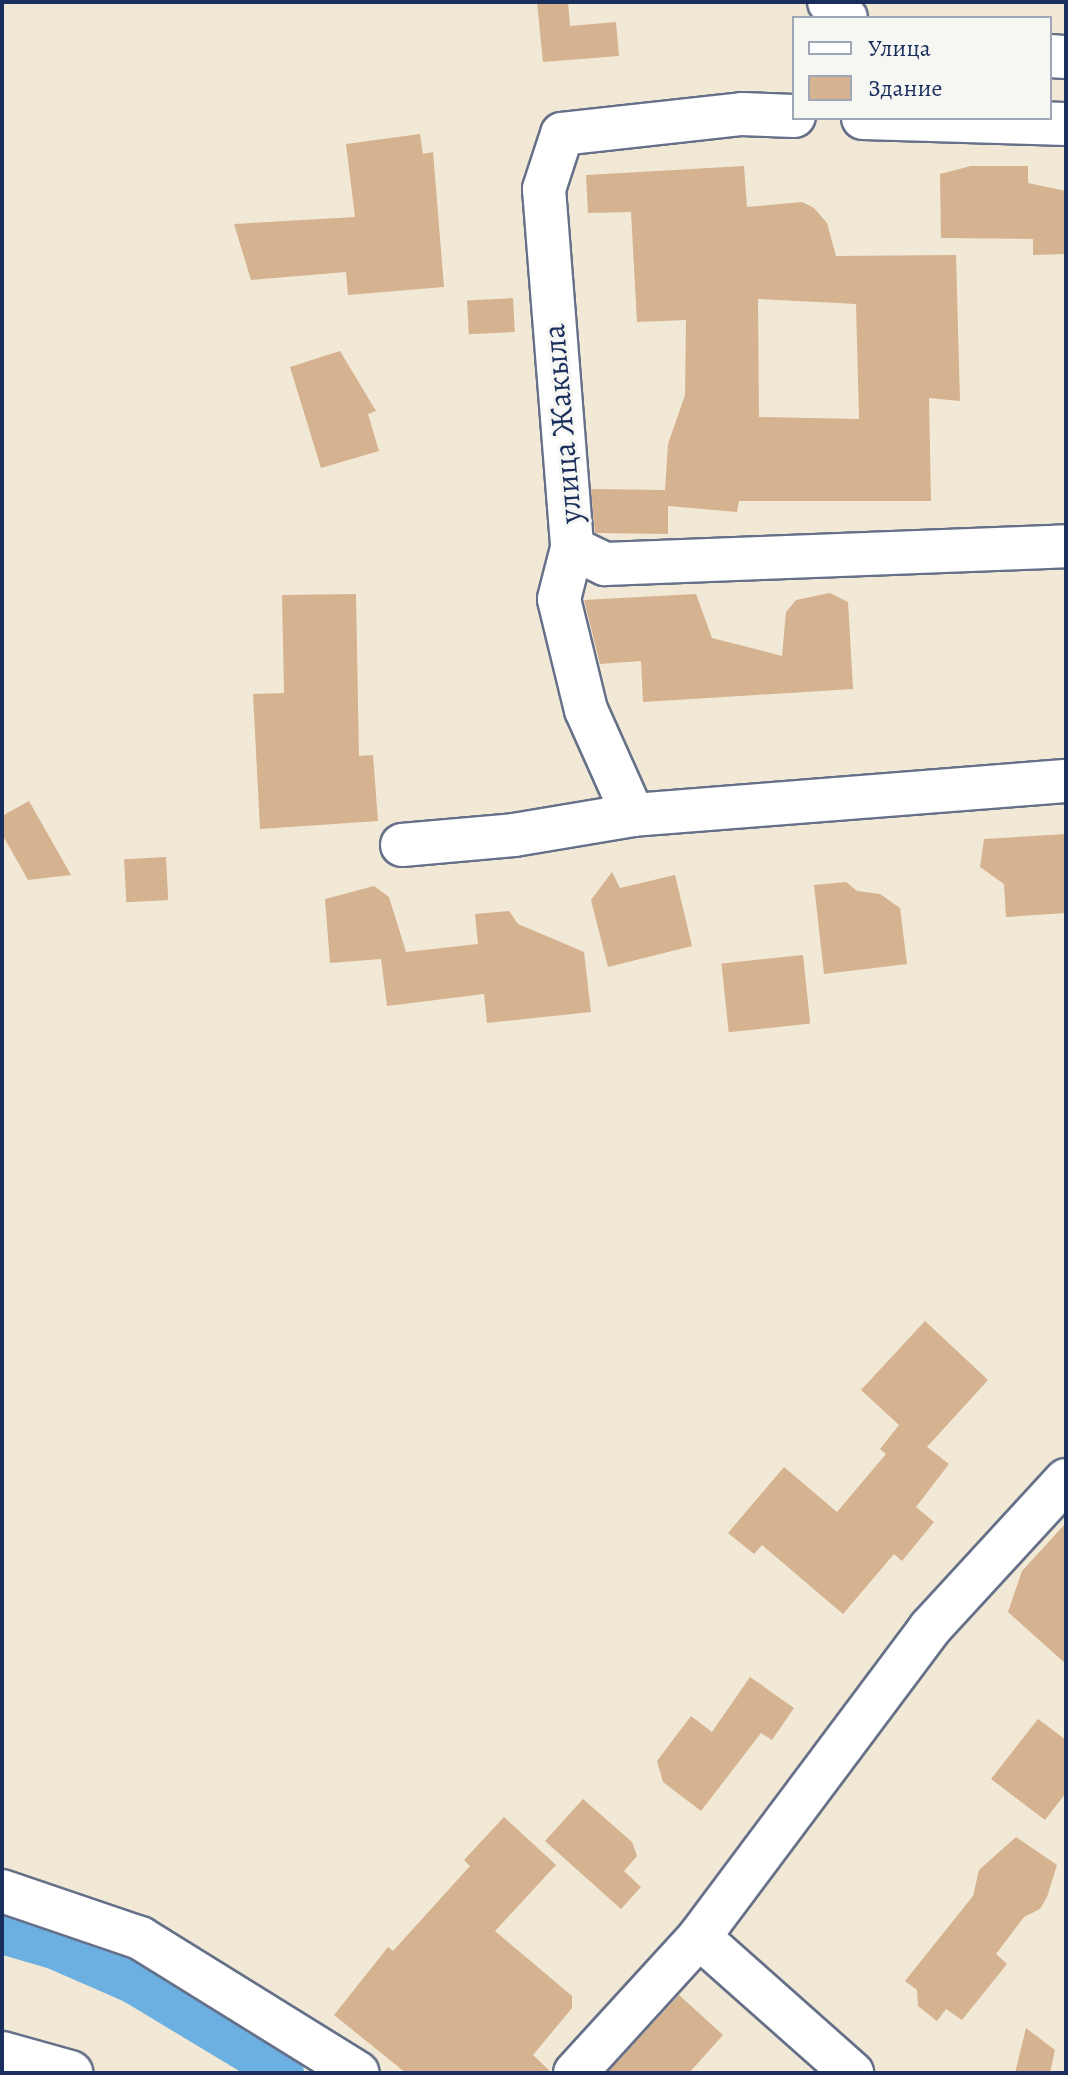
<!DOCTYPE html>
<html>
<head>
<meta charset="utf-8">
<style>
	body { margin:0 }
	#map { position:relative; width:1068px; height:2075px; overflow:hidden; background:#f1e9d5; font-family:Alegreya,serif }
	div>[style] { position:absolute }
	.canal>* { height:42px; margin:-21px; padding:0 21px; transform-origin:21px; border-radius:21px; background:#6bb0e1 }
	.building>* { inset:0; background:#d5b290; transform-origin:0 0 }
	.roads { filter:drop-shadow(2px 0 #667088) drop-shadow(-2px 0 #667088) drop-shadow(0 2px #667088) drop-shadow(0 -2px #667088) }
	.minor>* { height:42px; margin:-21px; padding:0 21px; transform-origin:21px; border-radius:21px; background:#fff }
	.secondary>* { height:44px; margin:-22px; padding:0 22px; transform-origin:22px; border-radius:22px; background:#fff }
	span { translate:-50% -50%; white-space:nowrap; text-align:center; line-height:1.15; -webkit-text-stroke:6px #f6f6f2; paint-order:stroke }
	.street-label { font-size:32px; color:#1b2f5e }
	.frame { position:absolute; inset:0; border:4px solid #1b2f5e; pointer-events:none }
	.legend { position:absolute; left:792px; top:16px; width:260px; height:104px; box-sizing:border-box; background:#f6f6f2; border:2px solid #9ea6b7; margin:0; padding:10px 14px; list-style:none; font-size:24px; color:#1b2f5e }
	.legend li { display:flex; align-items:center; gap:16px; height:40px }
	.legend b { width:40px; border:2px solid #9ea6b7 }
</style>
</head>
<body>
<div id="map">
	<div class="canal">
		<i style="left:2px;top:1933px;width:54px;rotate:16.1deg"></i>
		<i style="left:54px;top:1948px;width:87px;rotate:23.6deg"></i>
		<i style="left:134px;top:1983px;width:174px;rotate:31.1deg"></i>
	</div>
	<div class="building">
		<i style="clip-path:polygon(537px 2px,568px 2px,570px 26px,616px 22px,619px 56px,543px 62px)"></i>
		<i style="clip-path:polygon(420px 134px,423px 154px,433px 152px,444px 287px,348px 295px,346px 272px,251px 280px,234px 224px,355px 217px,346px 144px)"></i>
		<i style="clip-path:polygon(evenodd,744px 166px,747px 207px,802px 202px,814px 208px,827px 223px,836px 256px,956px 255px,960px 401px,929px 398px,931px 501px,739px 501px,737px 512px,668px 506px,668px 534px,595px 533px,591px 489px,665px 490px,668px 444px,685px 395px,686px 320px,637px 322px,631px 212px,588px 213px,586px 175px,744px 166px,758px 299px,856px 304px,859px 419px,759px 417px,758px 299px)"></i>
		<i style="clip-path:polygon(971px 166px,1028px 166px,1028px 183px,1066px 191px,1066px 254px,1033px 255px,1033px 239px,941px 238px,940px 174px)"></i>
		<i style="left:513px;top:298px;width:34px;height:46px;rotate:87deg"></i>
		<i style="clip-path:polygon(340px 351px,376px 411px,368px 414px,379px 451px,321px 468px,290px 367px)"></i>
		<i style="clip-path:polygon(830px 593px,848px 602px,853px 689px,643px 702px,641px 661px,600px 664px,584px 600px,696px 594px,712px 638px,782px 656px,786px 612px,796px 600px)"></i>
		<i style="clip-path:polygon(356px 594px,359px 756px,373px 755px,378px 821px,260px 829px,253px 694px,284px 693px,282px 595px)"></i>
		<i style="clip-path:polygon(29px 801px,71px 875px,28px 880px,2px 834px,2px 816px)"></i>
		<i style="clip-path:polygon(1066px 834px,1066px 913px,1006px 917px,1004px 884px,980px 867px,984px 839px)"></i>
		<i style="left:166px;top:857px;width:43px;height:42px;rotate:87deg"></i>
		<i style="clip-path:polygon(612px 872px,620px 888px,675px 875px,692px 946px,608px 967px,591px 900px)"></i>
		<i style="clip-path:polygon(846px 882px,857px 891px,880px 894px,900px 908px,907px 964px,824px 974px,814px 885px)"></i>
		<i style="clip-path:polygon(374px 886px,389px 897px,406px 952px,478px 944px,475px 914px,509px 911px,518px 924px,584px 952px,591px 1012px,487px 1023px,484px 994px,387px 1006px,381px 959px,330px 963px,325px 899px)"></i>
		<i style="left:803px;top:955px;width:69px;height:82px;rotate:84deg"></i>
		<i style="clip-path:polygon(925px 1321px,988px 1380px,927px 1447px,949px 1464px,916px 1507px,934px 1522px,902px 1561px,894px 1554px,843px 1614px,762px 1545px,754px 1554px,728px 1533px,784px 1467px,837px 1512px,886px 1454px,880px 1449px,899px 1425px,861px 1390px)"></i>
		<i style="clip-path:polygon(1066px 1523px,1066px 1664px,1008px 1612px,1022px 1571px)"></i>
		<i style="clip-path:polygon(750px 1677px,794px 1708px,772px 1740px,761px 1733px,701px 1811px,663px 1782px,657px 1761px,691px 1716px,712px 1732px)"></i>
		<i style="clip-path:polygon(1038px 1719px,1066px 1740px,1066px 1793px,1045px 1820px,991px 1779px)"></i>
		<i style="clip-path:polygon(583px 1799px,632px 1842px,637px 1856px,624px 1871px,641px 1887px,621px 1909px,545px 1841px)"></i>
		<i style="clip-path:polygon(504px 1817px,556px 1865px,495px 1931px,572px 1996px,572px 2008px,533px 2055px,552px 2073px,406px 2073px,334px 2015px,388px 1947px,393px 1951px,470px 1866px,464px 1860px)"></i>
		<i style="clip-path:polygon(1016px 1837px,1057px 1865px,1047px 1897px,1040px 1909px,1024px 1917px,996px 1954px,1007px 1964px,962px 2020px,946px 2009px,937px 2021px,918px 2006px,917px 1990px,905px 1981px,973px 1896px,979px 1870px)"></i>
		<i style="clip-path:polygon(679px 1995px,723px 2035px,689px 2073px,607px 2073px)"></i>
		<i style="clip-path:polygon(1026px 2028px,1055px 2050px,1050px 2073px,1015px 2073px)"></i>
	</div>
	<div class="roads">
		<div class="minor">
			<i style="left:829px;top:2px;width:23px;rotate:43deg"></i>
			<i style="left:1050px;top:56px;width:16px;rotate:4deg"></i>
			<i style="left:794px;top:116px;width:52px;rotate:-177.8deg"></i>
			<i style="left:742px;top:114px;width:181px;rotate:173.7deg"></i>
			<i style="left:562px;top:134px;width:58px;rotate:108.1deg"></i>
			<i style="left:544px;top:189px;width:360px;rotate:85.5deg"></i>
			<i style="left:572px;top:548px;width:37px;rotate:26deg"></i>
			<i style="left:605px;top:564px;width:461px;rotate:-2.2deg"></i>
			<i style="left:863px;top:118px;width:203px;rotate:1.7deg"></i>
			<i style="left:633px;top:815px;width:434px;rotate:-4.5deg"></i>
			<i style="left:402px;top:845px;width:112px;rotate:-5.1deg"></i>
			<i style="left:514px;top:835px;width:121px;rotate:-9.5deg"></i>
			<i style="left:633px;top:815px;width:115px;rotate:-114.1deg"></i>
			<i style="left:586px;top:710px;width:114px;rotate:-103.7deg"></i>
			<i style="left:559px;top:599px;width:53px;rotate:-75.7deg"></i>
			<i style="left:2px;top:1891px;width:146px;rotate:18.8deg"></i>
			<i style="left:140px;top:1938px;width:256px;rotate:31.8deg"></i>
			<i style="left:699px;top:1937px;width:205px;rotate:41.6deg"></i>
			<i style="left:575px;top:2073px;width:184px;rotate:-47.6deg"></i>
			<i style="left:699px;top:1937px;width:386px;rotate:-53.2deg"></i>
			<i style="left:930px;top:1628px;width:201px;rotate:-47.4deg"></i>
		</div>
		<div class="secondary">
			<i style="left:2px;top:2054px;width:71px;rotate:15.6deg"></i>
		</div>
	</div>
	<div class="street-label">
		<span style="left:562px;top:424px;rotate:-95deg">улица Жакыла</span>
	</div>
	<div class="frame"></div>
	<ul class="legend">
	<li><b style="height:10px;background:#fff"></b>Улица</li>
	<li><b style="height:22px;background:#d5b290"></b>Здание</li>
	</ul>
</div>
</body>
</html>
